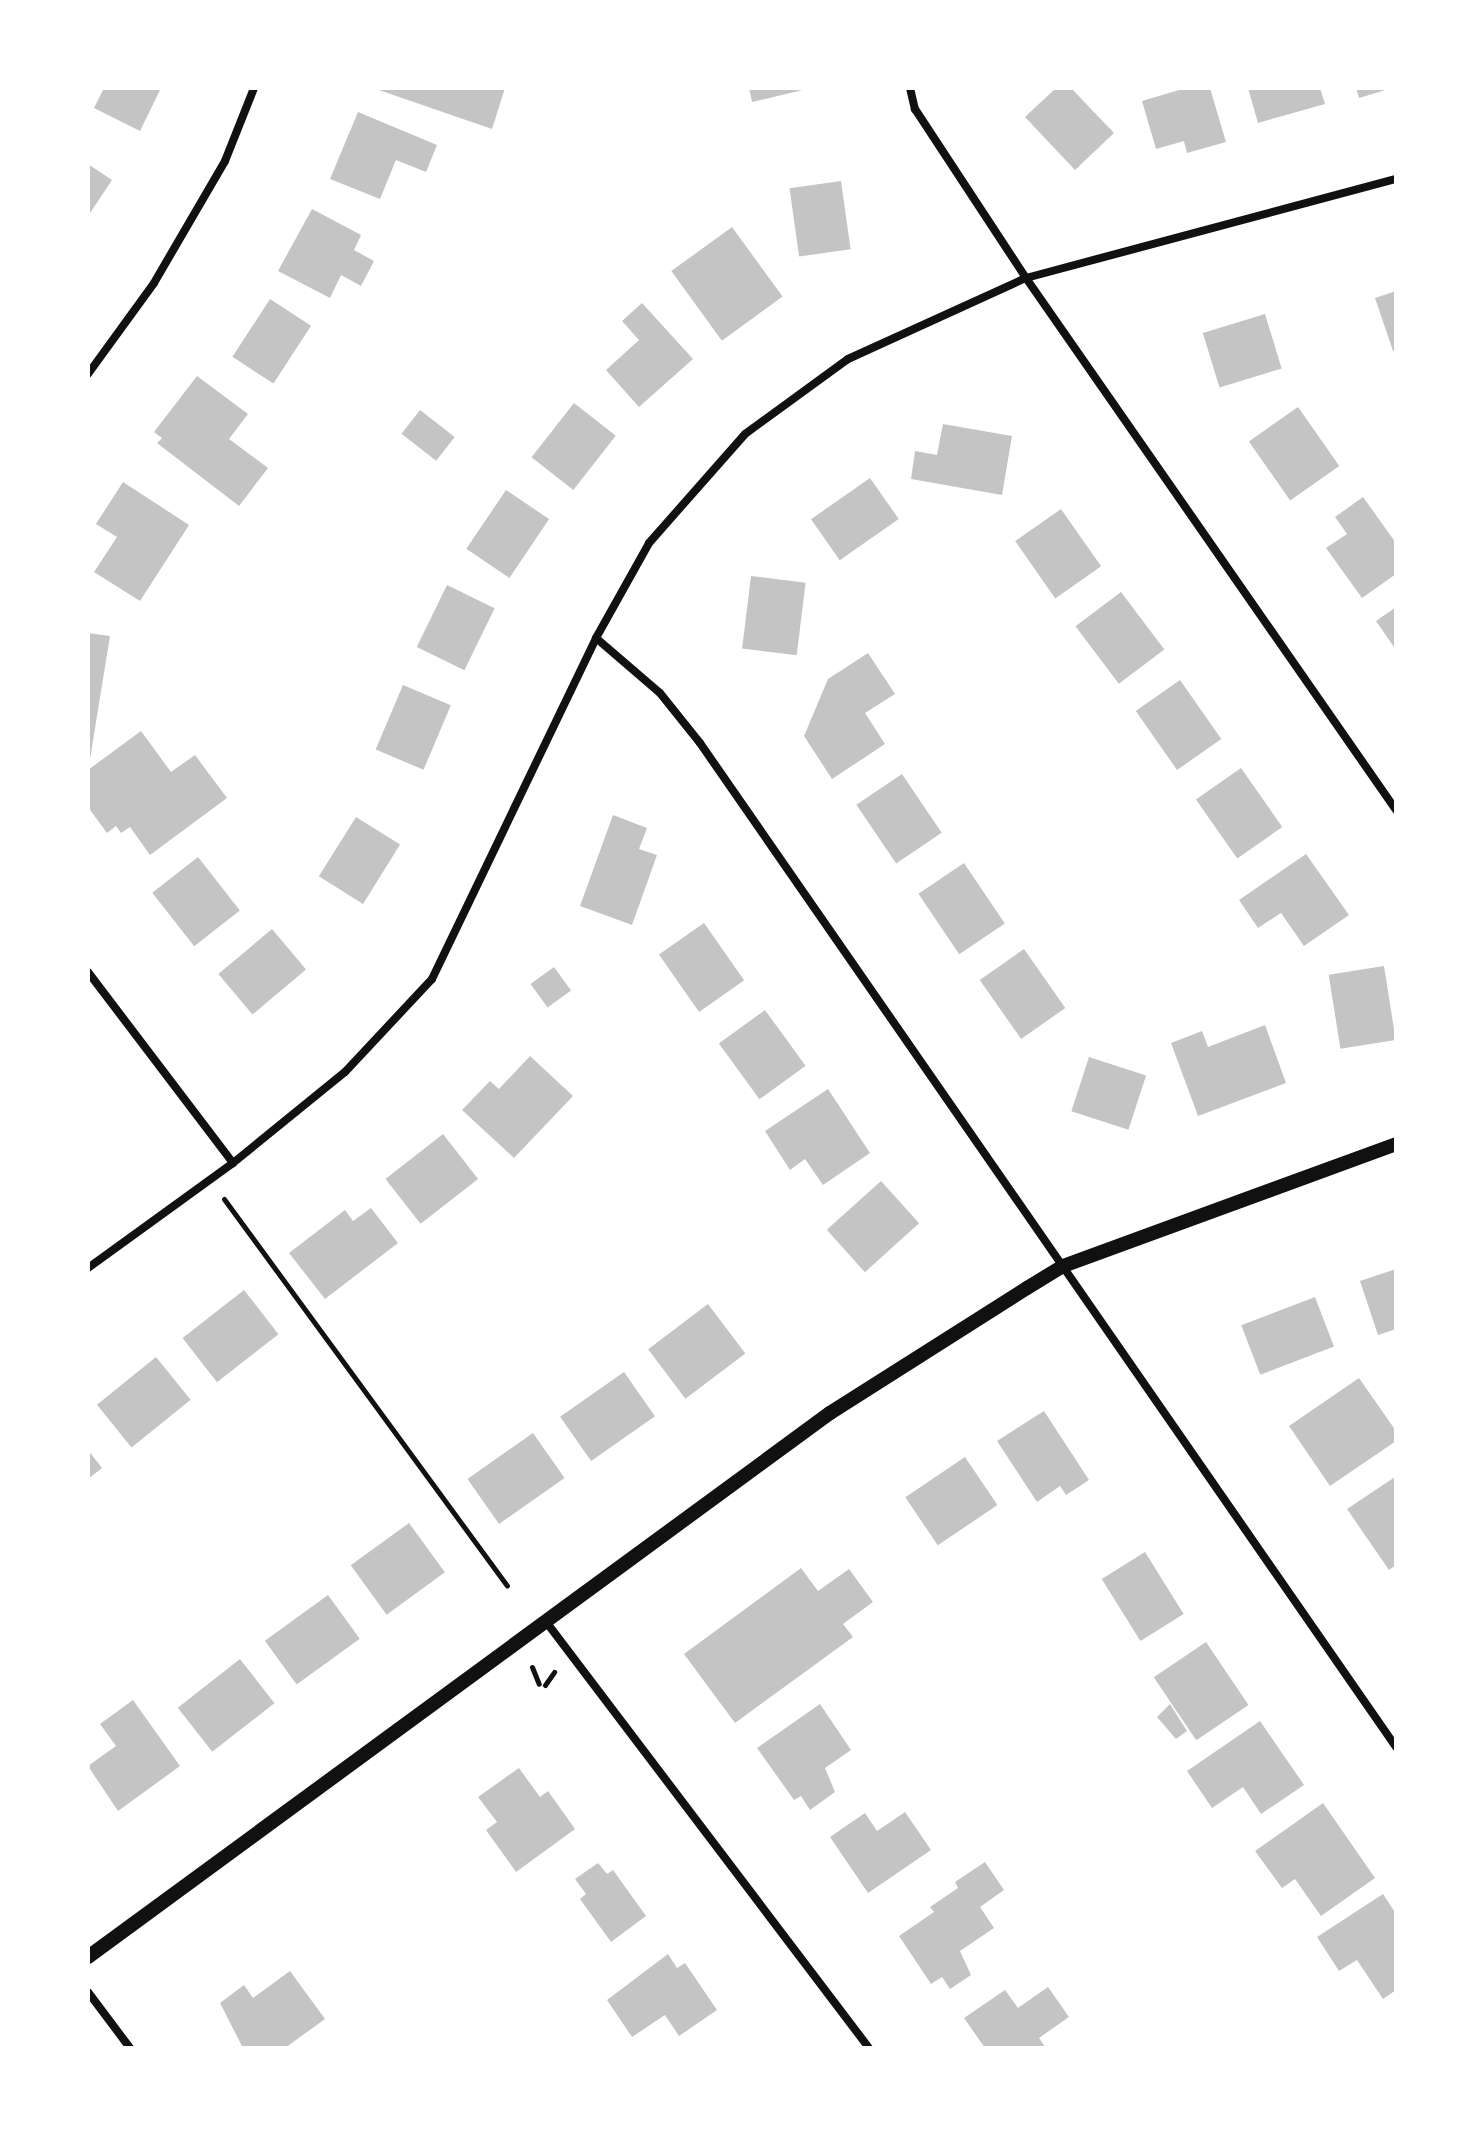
<!DOCTYPE html>
<html>
<head>
<meta charset="utf-8">
<style>
	body { margin:0 }
	#map { position:relative; width:1484px; height:2136px; overflow:hidden; background:#fff; font-family:Manrope,sans-serif }
	div>[style] { position:absolute }
	.building>* { inset:0; background:#c4c4c4; transform-origin:0 0 }
	.path>* { height:5px; margin:-2.5px; padding:0 2.5px; transform-origin:2.5px; border-radius:2.5px; background:#111 }
	.minor>* { height:8px; margin:-4px; padding:0 4px; transform-origin:4px; border-radius:4px; background:#111 }
	.tertiary>* { height:14px; margin:-7px; padding:0 7px; transform-origin:7px; border-radius:7px; background:#111 }
	span { translate:-50% -50%; white-space:nowrap; text-align:center; line-height:1.15; -webkit-text-stroke:8px #fff; paint-order:stroke }
	.frame { position:absolute; inset:0; border:90px solid #fff; pointer-events:none }
</style>
</head>
<body>
<div id="map">
	<div class="building">
		<i style="clip-path:polygon(104px 88px,161px 88px,140px 131px,94px 108px)"></i>
		<i style="clip-path:polygon(373px 88px,505px 88px,492px 129px)"></i>
		<i style="clip-path:polygon(749px 88px,806px 88px,807px 89px,752px 102px)"></i>
		<i style="clip-path:polygon(1056px 88px,1071px 88px,1114px 133px,1075px 170px,1025px 117px)"></i>
		<i style="clip-path:polygon(1186px 88px,1210px 88px,1226px 142px,1187px 153px,1184px 141px,1156px 149px,1142px 101px)"></i>
		<i style="clip-path:polygon(1248px 88px,1320px 88px,1325px 104px,1258px 123px)"></i>
		<i style="clip-path:polygon(1356px 88px,1389px 88px,1389px 89px,1359px 98px)"></i>
		<i style="clip-path:polygon(358px 112px,437px 145px,426px 172px,396px 160px,380px 199px,330px 179px)"></i>
		<i style="clip-path:polygon(88px 164px,112px 180px,88px 216px)"></i>
		<i style="left:841px;top:181px;width:69px;height:52px;rotate:82deg"></i>
		<i style="clip-path:polygon(312px 209px,361px 235px,354px 250px,374px 261px,361px 286px,341px 275px,330px 298px,278px 271px)"></i>
		<i style="left:732px;top:227px;width:86px;height:75px;rotate:54deg"></i>
		<i style="clip-path:polygon(1396px 291px,1396px 350px,1393px 351px,1375px 298px)"></i>
		<i style="left:270px;top:299px;width:49px;height:69px;rotate:33deg"></i>
		<i style="clip-path:polygon(642px 303px,693px 359px,639px 407px,606px 370px,639px 340px,622px 321px)"></i>
		<i style="left:1265px;top:314px;width:57px;height:65px;rotate:73deg"></i>
		<i style="clip-path:polygon(197px 376px,248px 414px,229px 439px,268px 468px,239px 506px,157px 443px,162px 438px,154px 432px)"></i>
		<i style="left:574px;top:403px;width:53px;height:69px;rotate:38deg"></i>
		<i style="left:1298px;top:407px;width:72px;height:60px;rotate:55deg"></i>
		<i style="left:420px;top:410px;width:44px;height:30px;rotate:38deg"></i>
		<i style="clip-path:polygon(943px 424px,1012px 436px,1002px 495px,911px 479px,915px 451px,937px 455px)"></i>
		<i style="left:870px;top:478px;width:50px;height:72px;rotate:55deg"></i>
		<i style="clip-path:polygon(123px 482px,189px 525px,140px 601px,94px 572px,117px 537px,96px 524px)"></i>
		<i style="left:506px;top:490px;width:52px;height:71px;rotate:34deg"></i>
		<i style="clip-path:polygon(1363px 497px,1396px 543px,1396px 574px,1362px 598px,1326px 548px,1347px 534px,1335px 517px)"></i>
		<i style="left:1061px;top:509px;width:70px;height:56px;rotate:55deg"></i>
		<i style="left:751px;top:576px;width:55px;height:73px;rotate:7deg"></i>
		<i style="left:447px;top:585px;width:53px;height:69px;rotate:26deg"></i>
		<i style="left:1121px;top:592px;width:72px;height:57px;rotate:53deg"></i>
		<i style="clip-path:polygon(1396px 607px,1396px 650px,1376px 621px)"></i>
		<i style="clip-path:polygon(88px 633px,110px 636px,90px 759px,88px 759px)"></i>
		<i style="clip-path:polygon(868px 653px,895px 694px,865px 713px,885px 744px,832px 779px,804px 736px,828px 679px)"></i>
		<i style="left:1180px;top:680px;width:72px;height:54px;rotate:55deg"></i>
		<i style="left:403px;top:685px;width:52px;height:70px;rotate:23deg"></i>
		<i style="clip-path:polygon(141px 731px,171px 772px,195px 755px,227px 798px,150px 855px,130px 827px,121px 833px,116px 826px,107px 833px,88px 807px,88px 770px)"></i>
		<i style="left:1241px;top:768px;width:72px;height:55px;rotate:55deg"></i>
		<i style="left:902px;top:774px;width:71px;height:55px;rotate:56deg"></i>
		<i style="clip-path:polygon(613px 815px,647px 828px,639px 849px,657px 855px,632px 925px,580px 906px)"></i>
		<i style="left:356px;top:817px;width:52px;height:70px;rotate:32deg"></i>
		<i style="clip-path:polygon(1306px 854px,1349px 915px,1304px 946px,1281px 913px,1258px 928px,1239px 900px)"></i>
		<i style="left:198px;top:857px;width:68px;height:58px;rotate:52deg"></i>
		<i style="left:964px;top:863px;width:73px;height:55px;rotate:56deg"></i>
		<i style="left:704px;top:923px;width:70px;height:55px;rotate:55deg"></i>
		<i style="left:272px;top:929px;width:53px;height:70px;rotate:50deg"></i>
		<i style="left:1024px;top:949px;width:72px;height:54px;rotate:55deg"></i>
		<i style="left:1384px;top:966px;width:75px;height:56px;rotate:81deg"></i>
		<i style="left:554px;top:967px;width:29px;height:29px;rotate:54deg"></i>
		<i style="left:765px;top:1010px;width:69px;height:57px;rotate:54deg"></i>
		<i style="clip-path:polygon(1265px 1025px,1286px 1083px,1198px 1116px,1171px 1043px,1202px 1031px,1208px 1047px)"></i>
		<i style="clip-path:polygon(530px 1056px,573px 1096px,514px 1158px,462px 1110px,490px 1081px,499px 1089px)"></i>
		<i style="left:1089px;top:1057px;width:60px;height:57px;rotate:18deg"></i>
		<i style="clip-path:polygon(828px 1089px,870px 1153px,823px 1185px,805px 1159px,790px 1170px,765px 1131px)"></i>
		<i style="left:443px;top:1134px;width:57px;height:73px;rotate:52deg"></i>
		<i style="left:881px;top:1181px;width:57px;height:73px;rotate:48deg"></i>
		<i style="clip-path:polygon(371px 1208px,398px 1243px,325px 1299px,289px 1253px,345px 1210px,353px 1221px)"></i>
		<i style="clip-path:polygon(1396px 1269px,1396px 1329px,1378px 1335px,1360px 1281px)"></i>
		<i style="left:244px;top:1290px;width:56px;height:78px;rotate:52deg"></i>
		<i style="left:1315px;top:1297px;width:53px;height:79px;rotate:69deg"></i>
		<i style="left:708px;top:1304px;width:62px;height:75px;rotate:53deg"></i>
		<i style="left:156px;top:1357px;width:55px;height:76px;rotate:51deg"></i>
		<i style="left:624px;top:1372px;width:54px;height:78px;rotate:55deg"></i>
		<i style="clip-path:polygon(1359px 1378px,1396px 1431px,1396px 1441px,1330px 1486px,1289px 1426px)"></i>
		<i style="clip-path:polygon(1044px 1411px,1089px 1480px,1066px 1495px,1060px 1486px,1037px 1502px,997px 1441px)"></i>
		<i style="left:533px;top:1433px;width:55px;height:80px;rotate:55deg"></i>
		<i style="clip-path:polygon(88px 1450px,102px 1468px,88px 1479px)"></i>
		<i style="left:965px;top:1457px;width:58px;height:72px;rotate:56deg"></i>
		<i style="clip-path:polygon(1395px 1477px,1396px 1565px,1389px 1570px,1347px 1509px)"></i>
		<i style="left:409px;top:1523px;width:61px;height:72px;rotate:54deg"></i>
		<i style="left:1145px;top:1552px;width:73px;height:51px;rotate:58deg"></i>
		<i style="clip-path:polygon(801px 1568px,818px 1591px,849px 1569px,873px 1602px,843px 1624px,853px 1637px,735px 1723px,684px 1654px)"></i>
		<i style="left:328px;top:1595px;width:54px;height:78px;rotate:54deg"></i>
		<i style="left:1206px;top:1642px;width:76px;height:63px;rotate:56deg"></i>
		<i style="left:240px;top:1659px;width:56px;height:79px;rotate:52deg"></i>
		<i style="clip-path:polygon(133px 1700px,180px 1766px,118px 1811px,88px 1766px,116px 1746px,100px 1724px)"></i>
		<i style="clip-path:polygon(820px 1704px,851px 1750px,825px 1768px,835px 1792px,810px 1810px,801px 1796px,794px 1800px,757px 1748px)"></i>
		<i style="clip-path:polygon(1170px 1704px,1187px 1731px,1176px 1739px,1157px 1717px)"></i>
		<i style="clip-path:polygon(1260px 1721px,1304px 1785px,1261px 1814px,1243px 1787px,1212px 1808px,1187px 1771px)"></i>
		<i style="clip-path:polygon(519px 1768px,540px 1797px,548px 1791px,575px 1829px,516px 1872px,486px 1830px,497px 1822px,478px 1797px)"></i>
		<i style="clip-path:polygon(1323px 1803px,1375px 1878px,1321px 1916px,1295px 1879px,1282px 1888px,1255px 1851px)"></i>
		<i style="clip-path:polygon(905px 1812px,931px 1850px,868px 1893px,830px 1837px,865px 1813px,877px 1831px)"></i>
		<i style="clip-path:polygon(985px 1862px,1004px 1890px,980px 1907px,994px 1928px,960px 1951px,971px 1975px,950px 1989px,942px 1977px,931px 1984px,899px 1936px,934px 1912px,930px 1907px,958px 1888px,955px 1882px)"></i>
		<i style="clip-path:polygon(598px 1863px,607px 1874px,613px 1870px,646px 1916px,611px 1942px,580px 1899px,586px 1894px,575px 1879px)"></i>
		<i style="clip-path:polygon(1383px 1894px,1396px 1914px,1396px 1990px,1383px 1999px,1357px 1960px,1339px 1971px,1317px 1937px)"></i>
		<i style="clip-path:polygon(668px 1954px,677px 1968px,685px 1963px,717px 2010px,679px 2036px,665px 2015px,632px 2037px,607px 2000px)"></i>
		<i style="clip-path:polygon(290px 1971px,325px 2019px,285px 2048px,243px 2048px,220px 2003px,244px 1985px,253px 1998px)"></i>
		<i style="clip-path:polygon(1048px 1987px,1069px 2017px,1039px 2038px,1046px 2048px,985px 2048px,964px 2018px,1005px 1990px,1018px 2008px)"></i>
	</div>
	<div class="path">
		<i style="left:224px;top:1199px;width:479px;rotate:53.8deg"></i>
		<i style="left:532px;top:1667px;width:18px;rotate:68deg"></i>
		<i style="left:545px;top:1685px;width:16px;rotate:-55deg"></i>
	</div>
	<div class="minor">
		<i style="left:910px;top:88px;width:22px;rotate:77deg"></i>
		<i style="left:915px;top:109px;width:202px;rotate:56.7deg"></i>
		<i style="left:1026px;top:278px;width:648px;rotate:55.18deg"></i>
		<i style="left:88px;top:374px;width:112px;rotate:-54deg"></i>
		<i style="left:154px;top:283px;width:141px;rotate:-59.8deg"></i>
		<i style="left:225px;top:161px;width:79px;rotate:-68.3deg"></i>
		<i style="left:596px;top:638px;width:84px;rotate:40.7deg"></i>
		<i style="left:660px;top:693px;width:64px;rotate:51.3deg"></i>
		<i style="left:700px;top:743px;width:1222px;rotate:55.27deg"></i>
		<i style="left:88px;top:972px;width:240px;rotate:52.8deg"></i>
		<i style="left:88px;top:1268px;width:179px;rotate:-35.9deg"></i>
		<i style="left:233px;top:1163px;width:144px;rotate:-39.1deg"></i>
		<i style="left:345px;top:1072px;width:127px;rotate:-46.9deg"></i>
		<i style="left:432px;top:979px;width:378px;rotate:-64.3deg"></i>
		<i style="left:596px;top:638px;width:109px;rotate:-60.8deg"></i>
		<i style="left:649px;top:543px;width:145px;rotate:-48.6deg"></i>
		<i style="left:745px;top:434px;width:127px;rotate:-36.1deg"></i>
		<i style="left:848px;top:359px;width:196px;rotate:-24.5deg"></i>
		<i style="left:1026px;top:278px;width:383px;rotate:-15deg"></i>
		<i style="left:547px;top:1623px;width:533px;rotate:52.85deg"></i>
		<i style="left:88px;top:1992px;width:70px;rotate:53.1deg"></i>
	</div>
	<div class="tertiary">
		<i style="left:88px;top:1957px;width:920px;rotate:-36.25deg"></i>
		<i style="left:830px;top:1413px;width:233px;rotate:-32.4deg"></i>
		<i style="left:1027px;top:1288px;width:42px;rotate:-31.4deg"></i>
		<i style="left:1063px;top:1266px;width:355px;rotate:-20.1deg"></i>
	</div>
	<div class="frame"></div>
</div>
</body>
</html>
